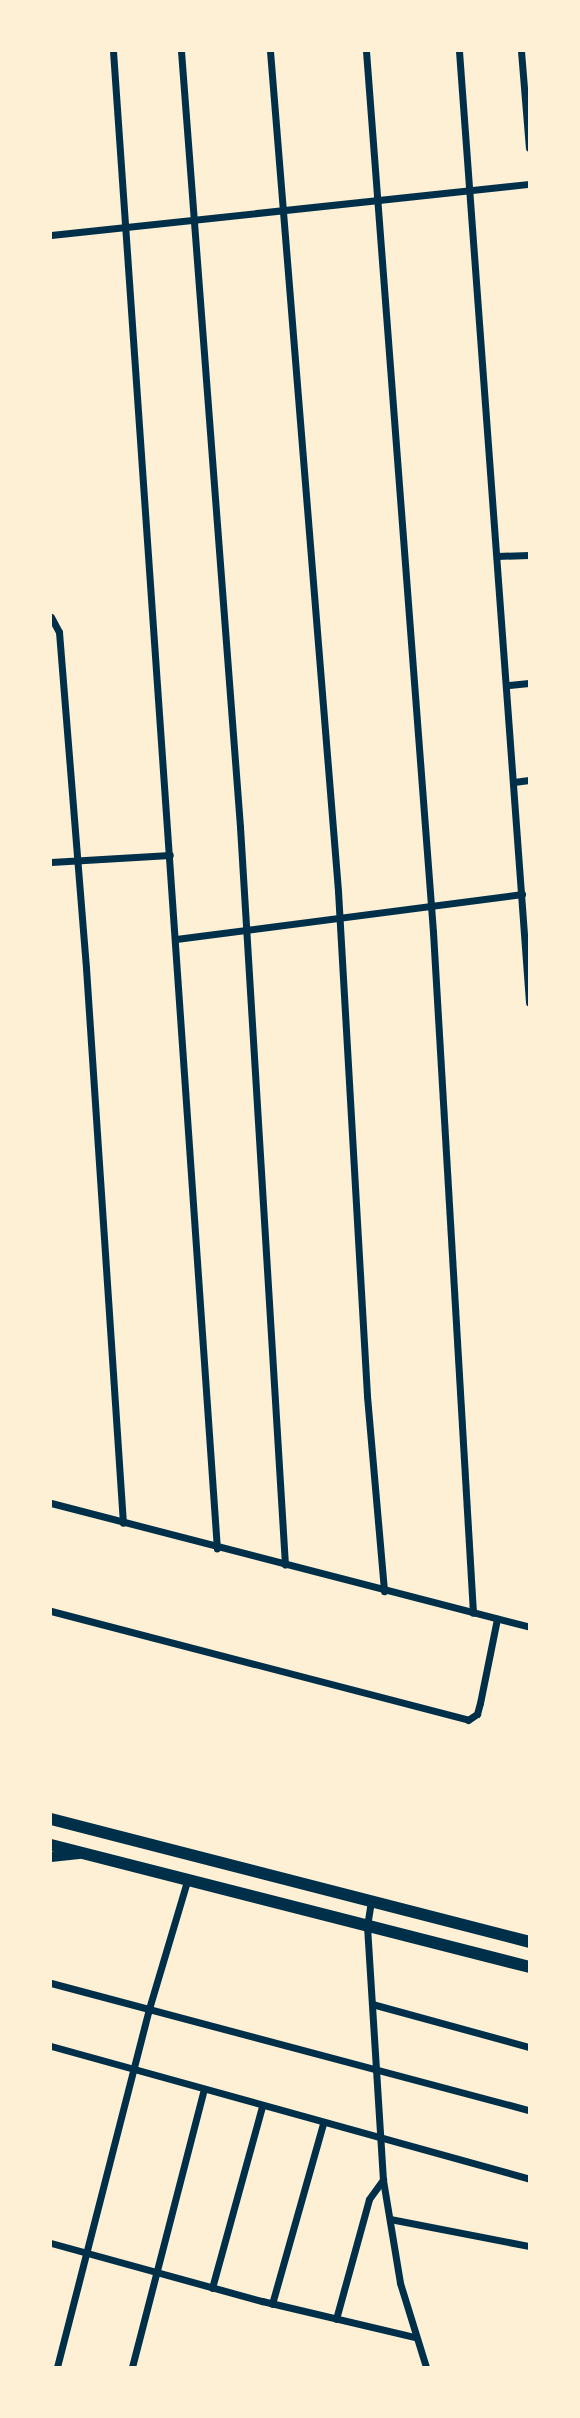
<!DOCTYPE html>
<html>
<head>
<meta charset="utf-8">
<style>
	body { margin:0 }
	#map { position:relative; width:580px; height:2418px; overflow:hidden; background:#fdf0d5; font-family:Raleway,sans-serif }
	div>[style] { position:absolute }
	.minor>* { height:7px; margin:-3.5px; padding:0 3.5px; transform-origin:3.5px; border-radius:3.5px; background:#003049 }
	.tertiary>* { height:10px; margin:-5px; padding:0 5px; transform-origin:5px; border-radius:5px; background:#003049 }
	.secondary>* { height:12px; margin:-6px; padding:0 6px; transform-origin:6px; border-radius:6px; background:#003049 }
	span { translate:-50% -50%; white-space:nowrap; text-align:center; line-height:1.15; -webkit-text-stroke:7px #fdf0d5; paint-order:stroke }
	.frame { position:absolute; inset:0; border:52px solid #fdf0d5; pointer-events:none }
</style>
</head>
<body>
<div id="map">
	<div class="minor">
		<i style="left:113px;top:51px;width:1501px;rotate:86.03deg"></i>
		<i style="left:181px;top:51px;width:778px;rotate:85.65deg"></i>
		<i style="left:240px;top:827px;width:739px;rotate:86.51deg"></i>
		<i style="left:270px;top:51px;width:843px;rotate:85.37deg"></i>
		<i style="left:338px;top:891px;width:506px;rotate:86.71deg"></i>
		<i style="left:367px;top:1396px;width:196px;rotate:85deg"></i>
		<i style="left:366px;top:51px;width:884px;rotate:85.65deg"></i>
		<i style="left:433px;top:932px;width:682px;rotate:86.64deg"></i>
		<i style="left:459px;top:51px;width:954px;rotate:85.79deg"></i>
		<i style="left:521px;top:51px;width:97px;rotate:85.3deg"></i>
		<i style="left:51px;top:235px;width:481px;rotate:-6.1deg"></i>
		<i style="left:497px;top:556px;width:32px;rotate:-2deg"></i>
		<i style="left:51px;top:617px;width:17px;rotate:62deg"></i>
		<i style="left:59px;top:632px;width:337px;rotate:85.4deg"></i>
		<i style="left:86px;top:968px;width:556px;rotate:86.19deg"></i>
		<i style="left:509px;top:685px;width:20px;rotate:-6deg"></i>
		<i style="left:514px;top:782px;width:15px;rotate:-8deg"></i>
		<i style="left:51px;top:862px;width:119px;rotate:-3.4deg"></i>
		<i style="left:176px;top:939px;width:349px;rotate:-7.4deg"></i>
		<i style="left:51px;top:1503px;width:494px;rotate:14.5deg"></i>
		<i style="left:51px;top:1611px;width:431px;rotate:14.6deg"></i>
		<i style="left:468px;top:1720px;width:11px;rotate:-34deg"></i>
		<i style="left:477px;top:1714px;width:11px;rotate:-75deg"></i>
		<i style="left:480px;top:1703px;width:86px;rotate:-78.6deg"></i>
		<i style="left:371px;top:1901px;width:25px;rotate:99deg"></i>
		<i style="left:367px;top:1926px;width:255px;rotate:86.4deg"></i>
		<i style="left:383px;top:2180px;width:104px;rotate:80.6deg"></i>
		<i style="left:400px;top:2283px;width:88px;rotate:72.8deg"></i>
		<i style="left:51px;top:1983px;width:495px;rotate:14.9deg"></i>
		<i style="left:372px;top:2004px;width:163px;rotate:15.3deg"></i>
		<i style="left:51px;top:2046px;width:496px;rotate:15.5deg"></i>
		<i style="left:390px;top:2219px;width:142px;rotate:11deg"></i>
		<i style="left:51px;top:2243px;width:219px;rotate:15.4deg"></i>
		<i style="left:262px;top:2301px;width:156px;rotate:13.3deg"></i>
		<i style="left:212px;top:2288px;width:189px;rotate:-74.6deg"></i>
		<i style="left:272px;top:2304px;width:187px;rotate:-74.2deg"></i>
		<i style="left:336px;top:2319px;width:124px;rotate:-74.6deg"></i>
		<i style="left:369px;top:2199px;width:24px;rotate:-54deg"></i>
		<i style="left:57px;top:2367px;width:366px;rotate:-75.6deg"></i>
		<i style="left:148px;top:2012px;width:137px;rotate:-73.4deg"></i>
		<i style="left:132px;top:2367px;width:284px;rotate:-75.5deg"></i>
	</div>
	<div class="tertiary">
		<i style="left:51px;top:1857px;width:28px;rotate:-6deg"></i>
	</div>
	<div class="secondary">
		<i style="left:51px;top:1819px;width:494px;rotate:14.4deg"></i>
		<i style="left:51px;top:1845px;width:493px;rotate:14.3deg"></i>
	</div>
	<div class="frame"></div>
</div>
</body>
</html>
